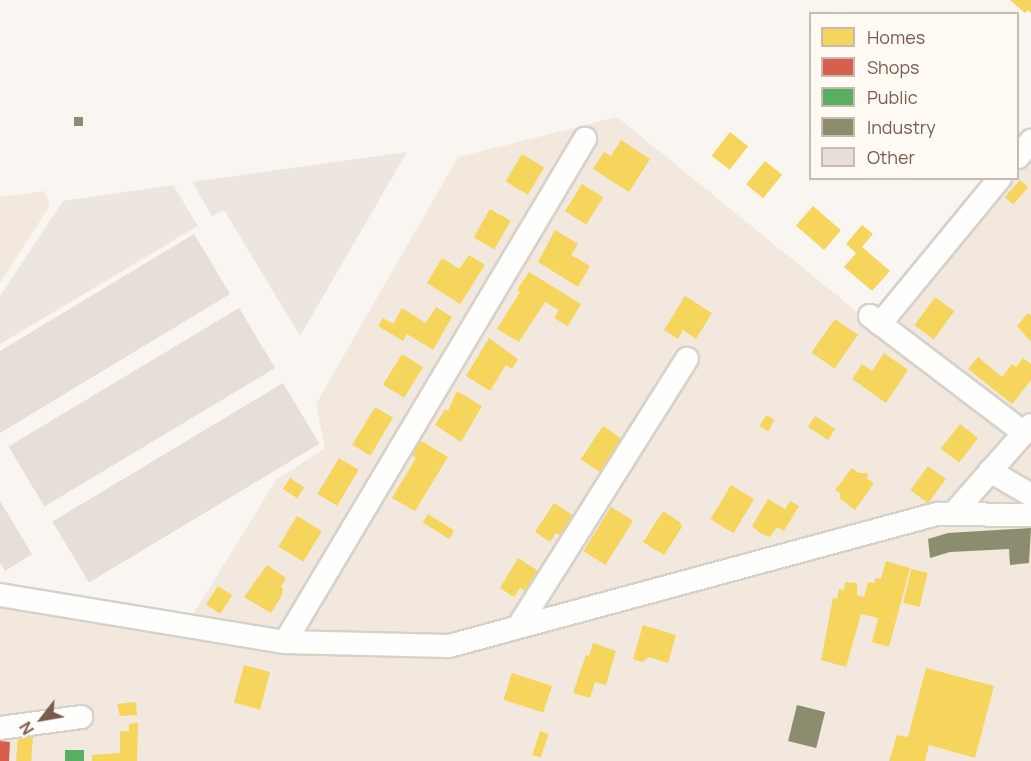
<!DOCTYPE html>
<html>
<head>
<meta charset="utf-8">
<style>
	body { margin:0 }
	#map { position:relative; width:1031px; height:761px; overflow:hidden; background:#f9f5f0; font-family:Manrope,sans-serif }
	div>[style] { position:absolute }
	.residential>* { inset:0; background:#f2e8de }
	.industrial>* { inset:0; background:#ede5e0 }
	.homes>* { inset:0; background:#f6d55c; transform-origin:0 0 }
	.shops>* { inset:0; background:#d6604d }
	.public>* { inset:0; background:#5aae61; transform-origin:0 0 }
	.industry>* { inset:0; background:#8c8c6e; transform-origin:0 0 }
	.building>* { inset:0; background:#e6ded7; transform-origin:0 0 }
	.roads { filter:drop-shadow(2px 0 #d7d1cb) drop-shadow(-2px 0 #d7d1cb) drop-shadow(0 2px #d7d1cb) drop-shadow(0 -2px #d7d1cb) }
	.minor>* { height:22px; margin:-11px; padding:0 11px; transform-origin:11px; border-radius:11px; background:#fefefd }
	span { translate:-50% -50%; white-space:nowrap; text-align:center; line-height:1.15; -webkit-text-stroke:6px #fffaf3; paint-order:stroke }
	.legend { position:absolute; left:809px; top:12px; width:210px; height:168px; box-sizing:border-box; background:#fffaf3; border:2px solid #cabbb1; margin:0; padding:8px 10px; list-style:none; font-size:18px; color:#7a5c4d }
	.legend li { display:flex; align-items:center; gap:12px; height:30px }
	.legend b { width:30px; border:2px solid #cabbb1 }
	.north { position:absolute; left:12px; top:689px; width:60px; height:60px; -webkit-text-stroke:4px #fffaf3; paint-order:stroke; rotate:239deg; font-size:16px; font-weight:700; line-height:24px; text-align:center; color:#7a5c4d }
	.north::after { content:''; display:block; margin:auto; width:21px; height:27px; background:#7a5c4d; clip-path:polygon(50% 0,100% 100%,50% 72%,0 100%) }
</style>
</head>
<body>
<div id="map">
	<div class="residential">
		<i style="clip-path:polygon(617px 117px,872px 324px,994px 179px,1018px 178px,1018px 151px,1031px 135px,1031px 761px,0 761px,0 594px,192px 616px,276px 480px,325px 448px,316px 404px,458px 157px)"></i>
		<i style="clip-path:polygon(45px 191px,50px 205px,0 283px,0 197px)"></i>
	</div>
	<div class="industrial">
		<i style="clip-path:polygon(407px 152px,300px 336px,224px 210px,212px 216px,192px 182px)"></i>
		<i style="clip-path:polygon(173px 185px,198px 226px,0 344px,0 296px,63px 201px)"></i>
	</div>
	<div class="homes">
		<i style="clip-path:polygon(1010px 0,1031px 0,1031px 13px,1028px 10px,1025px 13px)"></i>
		<i style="left:730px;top:132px;width:23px;height:30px;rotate:38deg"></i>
		<i style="clip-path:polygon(621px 140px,650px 159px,629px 192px,593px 169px,604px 152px,611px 156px)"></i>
		<i style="left:522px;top:154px;width:26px;height:32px;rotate:31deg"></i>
		<i style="left:765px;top:161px;width:22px;height:30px;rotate:39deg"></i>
		<i style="left:1020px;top:180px;width:11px;height:23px;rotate:41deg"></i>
		<i style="left:582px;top:184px;width:25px;height:32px;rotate:32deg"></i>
		<i style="left:813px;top:206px;width:37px;height:26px;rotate:41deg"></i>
		<i style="left:490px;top:209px;width:24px;height:33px;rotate:30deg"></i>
		<i style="clip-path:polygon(862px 225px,873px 234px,862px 247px,890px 271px,872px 291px,844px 267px,856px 253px,846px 244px)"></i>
		<i style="clip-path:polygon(555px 230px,578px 244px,571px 255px,590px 266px,578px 287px,538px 262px)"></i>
		<i style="clip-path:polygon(469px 255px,485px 265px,460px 304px,427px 283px,442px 258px,459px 269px)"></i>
		<i style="clip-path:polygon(529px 272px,581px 304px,568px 326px,554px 318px,559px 310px,545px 302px,519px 342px,497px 329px,520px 292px,517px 290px)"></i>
		<i style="clip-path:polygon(685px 296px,712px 313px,696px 339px,683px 330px,678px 339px,664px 330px)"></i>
		<i style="left:935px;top:297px;width:24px;height:35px;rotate:36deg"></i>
		<i style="clip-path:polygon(436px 307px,452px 317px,433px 350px,407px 334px,403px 341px,378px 326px,383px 318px,393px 324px,402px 308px,426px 323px)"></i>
		<i style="clip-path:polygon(1028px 313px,1031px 315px,1031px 342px,1017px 326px)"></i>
		<i style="left:835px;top:319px;width:28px;height:41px;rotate:35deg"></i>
		<i style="clip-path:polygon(489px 338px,518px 359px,512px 369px,506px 365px,490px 391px,466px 376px)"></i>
		<i style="clip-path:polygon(884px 353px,908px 370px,886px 403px,852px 379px,862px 364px,872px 371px)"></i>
		<i style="left:402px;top:354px;width:25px;height:36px;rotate:32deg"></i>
		<i style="clip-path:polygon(978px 357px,1002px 377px,1012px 364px,1016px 367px,1023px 358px,1031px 364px,1031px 380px,1012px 404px,968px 369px)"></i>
		<i style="clip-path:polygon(457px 391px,482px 406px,461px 442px,435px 425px,445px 409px,448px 411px)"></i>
		<i style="left:375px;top:407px;width:21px;height:44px;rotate:31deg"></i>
		<i style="left:766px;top:415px;width:10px;height:13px;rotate:29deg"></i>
		<i style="left:815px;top:416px;width:24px;height:13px;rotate:33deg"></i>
		<i style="left:960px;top:424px;width:23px;height:31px;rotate:38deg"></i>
		<i style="left:603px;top:426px;width:25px;height:40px;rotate:34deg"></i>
		<i style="clip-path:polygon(420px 440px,448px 457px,415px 511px,392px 498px,416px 458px,411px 455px)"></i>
		<i style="left:339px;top:458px;width:23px;height:42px;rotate:31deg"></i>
		<i style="left:928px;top:466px;width:22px;height:30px;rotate:36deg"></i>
		<i style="clip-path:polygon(852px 468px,859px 473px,868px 473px,867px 479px,874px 483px,855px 510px,839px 498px,841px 494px,835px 490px)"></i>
		<i style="left:290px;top:478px;width:17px;height:13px;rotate:33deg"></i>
		<i style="left:731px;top:485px;width:27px;height:40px;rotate:31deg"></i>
		<i style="clip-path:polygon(768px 499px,785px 509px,790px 501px,799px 506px,784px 531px,777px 527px,770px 537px,761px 534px,752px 526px)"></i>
		<i style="clip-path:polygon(554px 503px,576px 517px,563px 537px,556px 533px,550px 542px,535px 532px)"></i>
		<i style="left:611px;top:507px;width:26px;height:52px;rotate:32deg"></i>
		<i style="clip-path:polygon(663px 511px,680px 522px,682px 527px,664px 555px,643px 542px)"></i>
		<i style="left:428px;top:514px;width:31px;height:10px;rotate:32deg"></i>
		<i style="left:297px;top:516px;width:29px;height:36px;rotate:31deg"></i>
		<i style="clip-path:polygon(518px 558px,540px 572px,527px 592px,520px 588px,514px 597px,500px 588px)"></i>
		<i style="clip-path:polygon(886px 561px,910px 568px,889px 647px,872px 642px,878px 618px,861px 614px,846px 667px,821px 660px,833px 598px,837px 599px,839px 589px,844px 590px,845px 582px,857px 583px,857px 595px,864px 597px,868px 582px,874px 583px,876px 578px,881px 579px)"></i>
		<i style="clip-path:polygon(267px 565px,286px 578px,281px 587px,283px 589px,282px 595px,271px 613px,244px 597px)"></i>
		<i style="left:911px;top:569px;width:17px;height:35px;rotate:13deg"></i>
		<i style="left:218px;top:586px;width:17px;height:22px;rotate:33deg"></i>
		<i style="clip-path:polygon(643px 625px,676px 635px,668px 663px,649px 657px,642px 662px,633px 659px)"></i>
		<i style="clip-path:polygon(593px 643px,616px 651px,606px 685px,595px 682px,590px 698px,573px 693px,586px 655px,589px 656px)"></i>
		<i style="left:244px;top:665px;width:27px;height:39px;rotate:15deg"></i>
		<i style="clip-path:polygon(926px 668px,994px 686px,975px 758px,929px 745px,925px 761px,889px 761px,897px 735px,908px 737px)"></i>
		<i style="left:512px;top:673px;width:42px;height:28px;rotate:18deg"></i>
		<i style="clip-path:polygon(136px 702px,137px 715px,120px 716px,117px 704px)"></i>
		<i style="clip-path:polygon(138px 723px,137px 761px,92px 761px,92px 755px,120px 753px,120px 731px,129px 731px,129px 724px)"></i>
		<i style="left:540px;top:731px;width:9px;height:25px;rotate:18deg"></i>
		<i style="left:18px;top:735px;width:15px;height:26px;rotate:4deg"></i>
	</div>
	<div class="shops">
		<i style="clip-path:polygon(0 741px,10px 742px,9px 761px,0 761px)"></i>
	</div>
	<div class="public">
		<i style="left:65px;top:750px;width:19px;height:11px"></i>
	</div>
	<div class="industry">
		<i style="left:74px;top:117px;width:9px;height:9px"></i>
		<i style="clip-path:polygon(1031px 528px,1029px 563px,1010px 565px,1009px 549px,950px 552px,930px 558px,928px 539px,948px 533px)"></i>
		<i style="left:797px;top:705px;width:29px;height:37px;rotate:14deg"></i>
	</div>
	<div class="building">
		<i style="clip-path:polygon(194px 234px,230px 294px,0 433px,0 351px)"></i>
		<i style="left:239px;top:308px;width:70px;height:269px;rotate:59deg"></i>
		<i style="left:283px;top:383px;width:71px;height:269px;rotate:59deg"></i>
		<i style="clip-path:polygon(0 501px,32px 554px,5px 571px,0 563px)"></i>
	</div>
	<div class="roads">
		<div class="minor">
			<i style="left:1018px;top:157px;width:21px;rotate:-51deg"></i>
			<i style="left:870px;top:316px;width:193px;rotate:37.2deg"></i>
			<i style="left:880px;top:324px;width:189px;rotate:-50.6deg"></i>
			<i style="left:990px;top:471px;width:48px;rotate:30.3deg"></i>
			<i style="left:953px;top:514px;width:118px;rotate:-48.8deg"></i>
			<i style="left:0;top:595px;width:289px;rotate:9.4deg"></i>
			<i style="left:285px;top:642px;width:164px;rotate:1.4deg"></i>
			<i style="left:449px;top:646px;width:506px;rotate:-15.14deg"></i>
			<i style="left:937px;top:514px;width:94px;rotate:0.6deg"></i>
			<i style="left:518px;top:627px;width:317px;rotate:-57.8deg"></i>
			<i style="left:285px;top:642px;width:586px;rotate:-59.19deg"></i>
			<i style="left:0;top:728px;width:82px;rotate:-7.7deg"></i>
		</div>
	</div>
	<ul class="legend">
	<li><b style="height:16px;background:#f6d55c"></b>Homes</li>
	<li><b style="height:16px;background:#d6604d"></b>Shops</li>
	<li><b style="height:16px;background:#5aae61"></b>Public</li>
	<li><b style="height:16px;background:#8c8c6e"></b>Industry</li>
	<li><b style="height:16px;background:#e6ded7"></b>Other</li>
	</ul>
	<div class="north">N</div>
</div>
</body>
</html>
